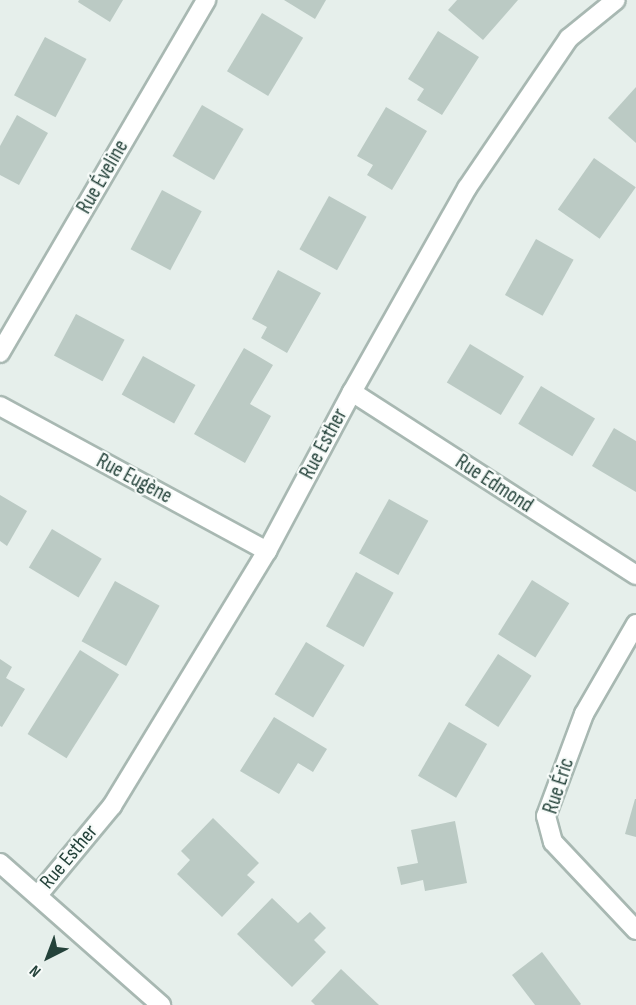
<!DOCTYPE html>
<html>
<head>
<meta charset="utf-8">
<style>
	body { margin:0 }
	#map { position:relative; width:636px; height:1005px; overflow:hidden; background:#e6efeb; font-family:"Sofia Sans Condensed",sans-serif }
	div>[style] { position:absolute }
	.building>* { inset:0; background:#bbcac4; transform-origin:0 0 }
	.roads { filter:drop-shadow(2px 0 #a8b8b2) drop-shadow(-2px 0 #a8b8b2) drop-shadow(0 2px #a8b8b2) drop-shadow(0 -2px #a8b8b2) }
	.minor>* { height:18px; margin:-9px; padding:0 9px; transform-origin:9px; border-radius:9px; background:#fff }
	.secondary>* { height:18px; margin:-9px; padding:0 9px; transform-origin:9px; border-radius:9px; background:#fff }
	span { translate:-50% -50%; white-space:nowrap; text-align:center; line-height:1.15; -webkit-text-stroke:4.5px #f7fbf9; paint-order:stroke }
	.street-label { font-size:21px; color:#24423a }
	.north { position:absolute; left:18px; top:927px; width:60px; height:60px; -webkit-text-stroke:4px #f7fbf9; paint-order:stroke; rotate:222deg; font-size:16px; font-weight:700; line-height:24px; text-align:center; color:#24423a }
	.north::after { content:''; display:block; margin:auto; width:21px; height:27px; background:#24423a; clip-path:polygon(50% 0,100% 100%,50% 72%,0 100%) }
</style>
</head>
<body>
<div id="map">
	<div class="building">
		<i style="clip-path:polygon(79px 0,123px 0,110px 22px,78px 2px)"></i>
		<i style="clip-path:polygon(284px 0,326px 0,315px 19px)"></i>
		<i style="clip-path:polygon(457px 0,518px 0,483px 40px,448px 10px)"></i>
		<i style="left:262px;top:13px;width:48px;height:68px;rotate:31deg"></i>
		<i style="clip-path:polygon(438px 31px,479px 57px,442px 115px,417px 100px,424px 89px,408px 79px)"></i>
		<i style="left:45px;top:37px;width:47px;height:66px;rotate:28deg"></i>
		<i style="clip-path:polygon(636px 87px,636px 143px,608px 118px)"></i>
		<i style="left:202px;top:105px;width:48px;height:59px;rotate:30deg"></i>
		<i style="clip-path:polygon(386px 107px,427px 131px,392px 190px,367px 175px,373px 165px,357px 156px)"></i>
		<i style="clip-path:polygon(17px 115px,48px 133px,19px 185px,0 175px,0 146px)"></i>
		<i style="left:594px;top:158px;width:51px;height:63px;rotate:35deg"></i>
		<i style="left:162px;top:190px;width:45px;height:67px;rotate:28deg"></i>
		<i style="left:329px;top:196px;width:43px;height:61px;rotate:29deg"></i>
		<i style="left:536px;top:239px;width:43px;height:64px;rotate:29deg"></i>
		<i style="clip-path:polygon(278px 270px,321px 293px,287px 353px,261px 338px,267px 327px,252px 319px)"></i>
		<i style="left:76px;top:314px;width:55px;height:47px;rotate:28deg"></i>
		<i style="left:470px;top:344px;width:63px;height:45px;rotate:31deg"></i>
		<i style="clip-path:polygon(244px 348px,273px 365px,250px 404px,271px 416px,245px 463px,194px 434px)"></i>
		<i style="left:143px;top:356px;width:60px;height:44px;rotate:29deg"></i>
		<i style="left:541px;top:386px;width:63px;height:44px;rotate:31deg"></i>
		<i style="clip-path:polygon(614px 428px,636px 441px,636px 492px,592px 466px)"></i>
		<i style="clip-path:polygon(0 495px,27px 511px,7px 546px,0 541px)"></i>
		<i style="left:389px;top:499px;width:45px;height:62px;rotate:29deg"></i>
		<i style="left:52px;top:529px;width:58px;height:45px;rotate:31deg"></i>
		<i style="left:356px;top:572px;width:43px;height:62px;rotate:29deg"></i>
		<i style="left:532px;top:580px;width:44px;height:64px;rotate:32deg"></i>
		<i style="left:115px;top:581px;width:51px;height:69px;rotate:29deg"></i>
		<i style="left:306px;top:642px;width:45px;height:61px;rotate:31deg"></i>
		<i style="left:80px;top:650px;width:46px;height:99px;rotate:32deg"></i>
		<i style="left:498px;top:654px;width:40px;height:61px;rotate:33deg"></i>
		<i style="clip-path:polygon(0 659px,12px 667px,6px 678px,25px 689px,2px 727px,0 726px)"></i>
		<i style="clip-path:polygon(274px 717px,327px 749px,313px 772px,298px 763px,279px 794px,240px 771px)"></i>
		<i style="left:449px;top:722px;width:44px;height:62px;rotate:30deg"></i>
		<i style="clip-path:polygon(635px 799px,636px 799px,636px 837px,625px 834px)"></i>
		<i style="clip-path:polygon(213px 818px,259px 863px,247px 875px,255px 882px,222px 917px,177px 874px,190px 860px,181px 851px)"></i>
		<i style="clip-path:polygon(455px 821px,467px 883px,425px 891px,423px 880px,401px 885px,397px 867px,418px 863px,411px 830px)"></i>
		<i style="clip-path:polygon(272px 898px,298px 923px,310px 912px,326px 928px,314px 940px,326px 952px,292px 987px,237px 934px)"></i>
		<i style="clip-path:polygon(542px 952px,581px 1004px,580px 1005px,535px 1005px,512px 975px)"></i>
		<i style="clip-path:polygon(341px 969px,379px 1005px,315px 1005px,311px 1001px)"></i>
	</div>
	<div class="roads">
		<div class="minor">
			<i style="left:0;top:353px;width:409px;rotate:-59.7deg"></i>
			<i style="left:352px;top:392px;width:338px;rotate:32.8deg"></i>
			<i style="left:0;top:406px;width:304px;rotate:28.5deg"></i>
			<i style="left:636px;top:624px;width:104px;rotate:120deg"></i>
			<i style="left:584px;top:714px;width:109px;rotate:110.4deg"></i>
			<i style="left:546px;top:816px;width:27px;rotate:75deg"></i>
			<i style="left:553px;top:842px;width:121px;rotate:46.7deg"></i>
			<i style="left:38px;top:895px;width:116px;rotate:-50.3deg"></i>
			<i style="left:112px;top:806px;width:298px;rotate:-58.7deg"></i>
			<i style="left:267px;top:551px;width:180px;rotate:-61.9deg"></i>
			<i style="left:352px;top:392px;width:234px;rotate:-60.6deg"></i>
			<i style="left:467px;top:188px;width:181px;rotate:-55.8deg"></i>
			<i style="left:569px;top:38px;width:60px;rotate:-39deg"></i>
		</div>
		<div class="secondary">
			<i style="left:0;top:863px;width:215px;rotate:41.4deg"></i>
		</div>
	</div>
	<div class="street-label">
		<span style="left:103px;top:177px;rotate:-60deg">Rue Éveline</span>
		<span style="left:324px;top:444px;rotate:-62deg">Rue Esther</span>
		<span style="left:134px;top:479px;rotate:28deg">Rue Eugène</span>
		<span style="left:494px;top:484px;rotate:33deg">Rue Edmond</span>
		<span style="left:559px;top:786px;rotate:-72deg">Rue Éric</span>
		<span style="left:69px;top:857px;rotate:-50deg">Rue Esther</span>
	</div>
	<div class="north">N</div>
</div>
</body>
</html>
